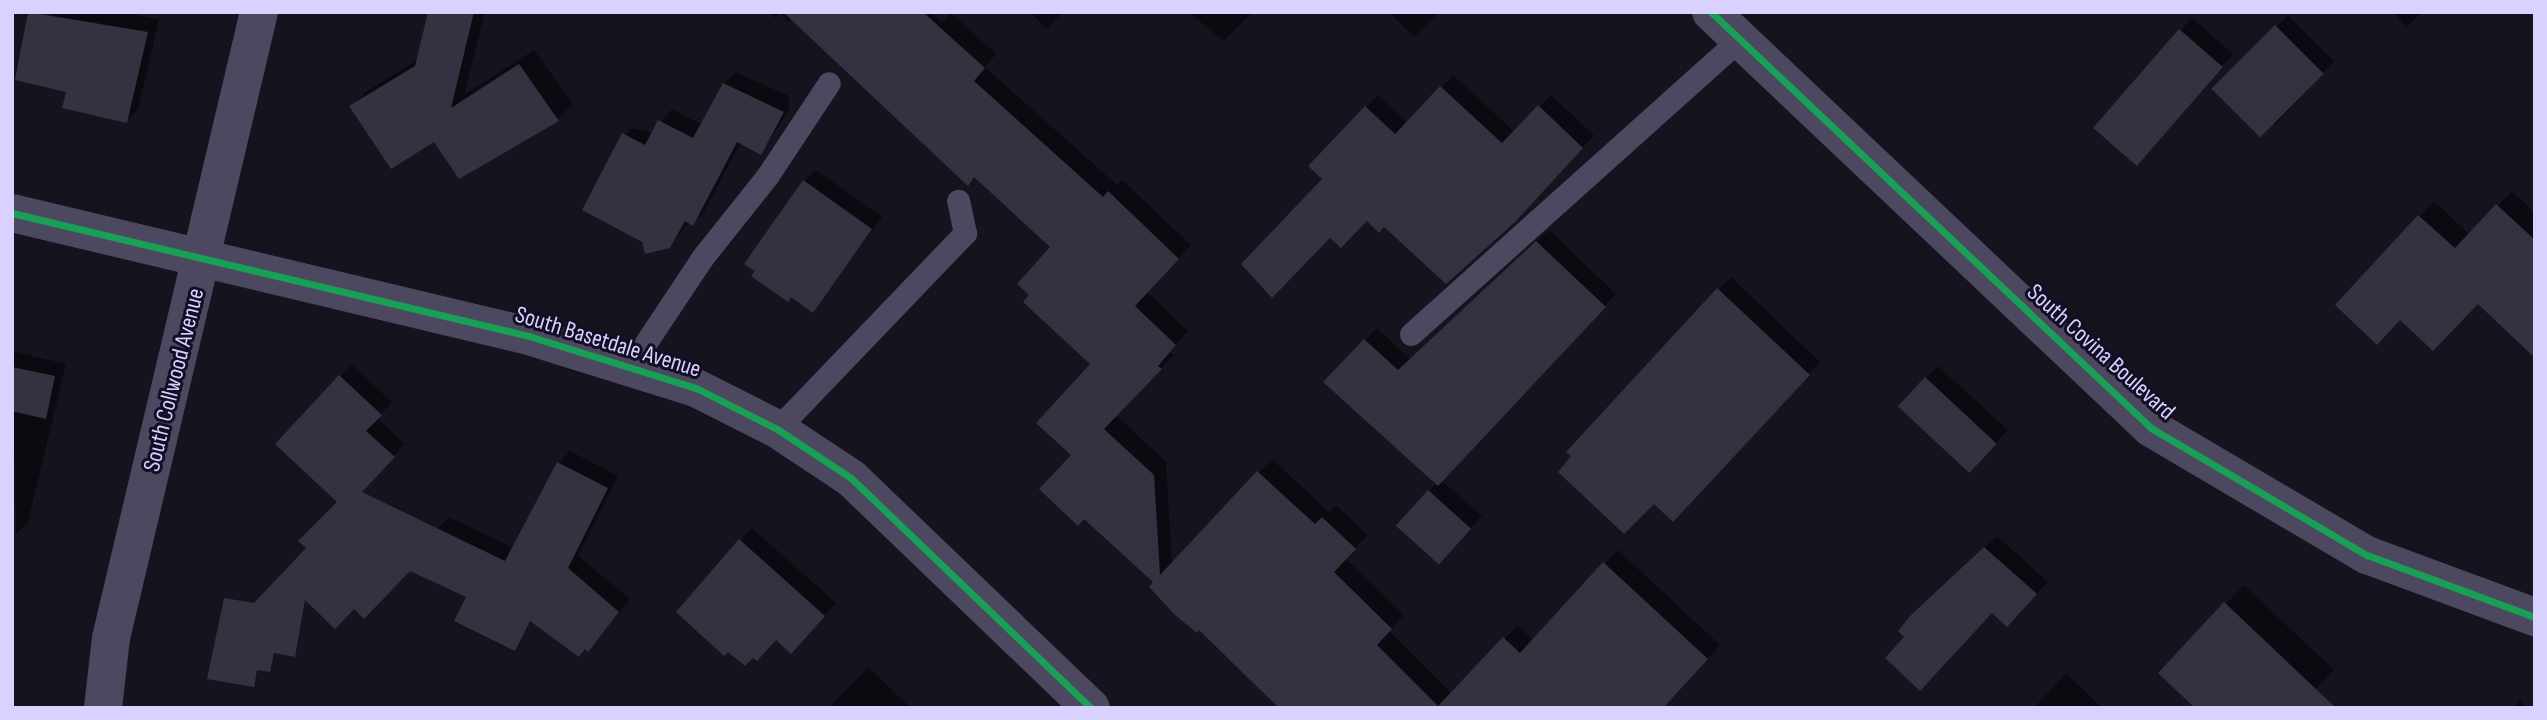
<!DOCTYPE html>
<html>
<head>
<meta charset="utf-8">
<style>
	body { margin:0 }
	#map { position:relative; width:2547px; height:720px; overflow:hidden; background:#16131f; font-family:"Sofia Sans Condensed",sans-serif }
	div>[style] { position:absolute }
	.shadow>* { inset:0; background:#0007 }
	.building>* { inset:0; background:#343141; transform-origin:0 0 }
	.lane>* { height:23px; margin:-11.5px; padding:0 11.5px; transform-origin:11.5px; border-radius:11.5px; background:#4b4860 }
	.street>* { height:38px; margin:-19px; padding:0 19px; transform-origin:19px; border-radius:19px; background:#4b4860 }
	.cycleway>* { height:7px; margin:-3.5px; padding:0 3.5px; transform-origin:3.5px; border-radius:3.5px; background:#1a9f57 }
	span { translate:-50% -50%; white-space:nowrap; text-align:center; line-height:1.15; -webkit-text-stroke:6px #130e24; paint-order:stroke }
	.street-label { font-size:24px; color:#d9d1ff }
	.frame { position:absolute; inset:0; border:14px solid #d9d1ff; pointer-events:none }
</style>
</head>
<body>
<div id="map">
	<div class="shadow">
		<i style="clip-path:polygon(14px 12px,126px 12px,159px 20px,138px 110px,126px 122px,29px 16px)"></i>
		<i style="clip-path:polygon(430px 12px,485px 12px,464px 95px,534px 50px,573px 104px,558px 119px,459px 177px,434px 139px,352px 106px,367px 91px,418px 59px)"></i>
		<i style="clip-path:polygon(769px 12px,931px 12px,942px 23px,951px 13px,996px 54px,985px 67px,1117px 185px,1122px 180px,1191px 245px,1147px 292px,1188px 331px,1169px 352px,1174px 355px,1116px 415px,1166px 462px,1172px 564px,1272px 459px,1329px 512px,1336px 505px,1368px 535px,1345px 558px,1404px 615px,1389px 631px,1452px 694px,1518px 625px,1534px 641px,1618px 550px,1720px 645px,1676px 692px,1636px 708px,1281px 708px,1157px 583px,1074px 455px,1093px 364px,1031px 295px,1053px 247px,975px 176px,968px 183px,792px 18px,788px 22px,779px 13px,775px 18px)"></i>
		<i style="clip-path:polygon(1030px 12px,1063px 12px,1047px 29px)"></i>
		<i style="clip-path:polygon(1188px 12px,1253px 12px,1224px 41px)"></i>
		<i style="clip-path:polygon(1389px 12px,1439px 12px,1414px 37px)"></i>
		<i style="clip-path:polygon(2392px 12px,2422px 12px,2407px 27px)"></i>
		<i style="clip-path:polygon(2288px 15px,2334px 61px,2276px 124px,2216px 90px)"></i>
		<i style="clip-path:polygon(2192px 18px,2233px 54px,2151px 146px,2094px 126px)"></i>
		<i style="clip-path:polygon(736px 72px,789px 96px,789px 110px,761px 153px,741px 142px,704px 212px,692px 224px,689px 221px,670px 247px,620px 140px,632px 128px,653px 133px,672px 109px,702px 125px,724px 84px)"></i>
		<i style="clip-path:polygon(1453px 75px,1515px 132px,1551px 95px,1594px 135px,1527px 208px,1384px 225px,1311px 166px,1378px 95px,1408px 123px)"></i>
		<i style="clip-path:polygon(816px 170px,882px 217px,813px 310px,804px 181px)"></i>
		<i style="clip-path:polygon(2512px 191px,2535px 213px,2535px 355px,2478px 302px,2400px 318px,2337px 305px,2434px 201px,2470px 235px)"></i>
		<i style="clip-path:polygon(1549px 230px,1616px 294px,1441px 480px,1482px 516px,1451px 550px,1429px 491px,1437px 483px,1325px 382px,1377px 328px,1411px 360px)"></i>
		<i style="clip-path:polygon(1731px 277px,1820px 362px,1685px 508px,1654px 502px,1574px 456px,1569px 452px)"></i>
		<i style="clip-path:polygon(12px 351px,66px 364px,28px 522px,16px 534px)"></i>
		<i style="clip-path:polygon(352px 365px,392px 402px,377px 418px,405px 444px,357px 495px,354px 607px,308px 547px,339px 502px,341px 376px)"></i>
		<i style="clip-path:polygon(1938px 366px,2008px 430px,1982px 458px,1926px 378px)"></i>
		<i style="clip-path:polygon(570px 451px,618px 476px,578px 556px,630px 599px,588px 650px,437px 529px,449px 517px,514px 548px,559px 463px)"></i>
		<i style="clip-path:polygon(752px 528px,836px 603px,802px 639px,776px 638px,678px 612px)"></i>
		<i style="clip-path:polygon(1997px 536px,2048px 582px,2019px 613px,1992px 611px,1906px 637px,1915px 613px)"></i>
		<i style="clip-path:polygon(2244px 585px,2334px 670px,2304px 701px,2160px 673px)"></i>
		<i style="clip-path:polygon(868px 667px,911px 708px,829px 708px)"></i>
		<i style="clip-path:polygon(2066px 673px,2102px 708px,2034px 708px)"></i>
		<i style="clip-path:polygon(2520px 700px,2527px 708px,2513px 708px)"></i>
	</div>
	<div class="building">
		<i style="clip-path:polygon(28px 12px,148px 32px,127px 123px,62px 108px,66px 92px,15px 80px)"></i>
		<i style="clip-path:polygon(428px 12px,474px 12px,451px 108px,519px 64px,559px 121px,459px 179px,434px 142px,391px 169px,349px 106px,415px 66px)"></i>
		<i style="clip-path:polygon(783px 12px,923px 12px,985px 68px,974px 81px,1103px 197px,1108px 191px,1179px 259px,1135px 306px,1176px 345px,1158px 366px,1162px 369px,1104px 429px,1154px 475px,1160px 575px,1257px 471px,1315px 524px,1322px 517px,1356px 549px,1334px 572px,1392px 629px,1377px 645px,1438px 706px,1503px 637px,1520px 653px,1603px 562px,1708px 659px,1663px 708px,1279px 708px,1199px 630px,1197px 633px,1175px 615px,1149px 587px,1153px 582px,1084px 519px,1078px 526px,1039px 489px,1071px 455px,1036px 423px,1090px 364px,1023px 302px,1029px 295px,1017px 284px,1050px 247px,974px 177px,968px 186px)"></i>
		<i style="left:2275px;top:25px;width:69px;height:90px;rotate:45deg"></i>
		<i style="left:2179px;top:29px;width:58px;height:131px;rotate:41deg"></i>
		<i style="clip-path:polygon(723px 83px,784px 112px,761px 155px,737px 142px,693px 226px,685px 221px,670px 248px,645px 254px,642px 242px,582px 210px,622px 133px,645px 145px,658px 120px,693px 138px)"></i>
		<i style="clip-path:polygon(1440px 86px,1502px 143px,1538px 105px,1583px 148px,1515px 222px,1446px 284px,1384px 227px,1379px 233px,1367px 221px,1341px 248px,1330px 238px,1272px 298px,1241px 264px,1322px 179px,1308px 166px,1365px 106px,1395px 134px)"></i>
		<i style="clip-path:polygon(803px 180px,872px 229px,813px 313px,791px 297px,788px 302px,751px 276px,755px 271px,744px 264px)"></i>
		<i style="clip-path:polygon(2496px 204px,2535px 240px,2535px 358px,2478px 304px,2433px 351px,2400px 320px,2377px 345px,2335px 305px,2418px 215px,2455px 248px)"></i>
		<i style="clip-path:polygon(1536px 241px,1606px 307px,1438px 486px,1323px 382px,1364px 339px,1398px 370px)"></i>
		<i style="clip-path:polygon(1717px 288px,1810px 375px,1673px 522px,1654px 504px,1624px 534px,1558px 472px,1571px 456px,1566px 452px)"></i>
		<i style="clip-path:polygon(12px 367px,55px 376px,46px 419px,12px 411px)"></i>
		<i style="clip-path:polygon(339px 375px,382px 415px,366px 431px,395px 457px,362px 492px,505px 561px,557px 462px,608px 488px,568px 568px,619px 612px,588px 652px,585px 649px,579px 657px,530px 621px,515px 651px,454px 621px,466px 597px,410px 571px,364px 619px,354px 609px,335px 629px,305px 600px,295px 657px,274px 653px,270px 672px,257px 670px,254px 687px,207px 679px,224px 598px,254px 603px,306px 548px,298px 541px,337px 502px,275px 444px)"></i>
		<i style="left:1925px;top:377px;width:98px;height:40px;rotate:43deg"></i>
		<i style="left:1428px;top:490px;width:58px;height:48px;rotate:42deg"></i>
		<i style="clip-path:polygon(739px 539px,825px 616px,791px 654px,776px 640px,757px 661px,753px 658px,745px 666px,728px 652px,724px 656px,676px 612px)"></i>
		<i style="clip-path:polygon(1984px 547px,2037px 594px,2007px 627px,1992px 613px,1920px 691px,1885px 658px,1904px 637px,1898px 631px,1910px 616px)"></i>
		<i style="clip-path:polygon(2224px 602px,2336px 708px,2195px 708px,2158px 673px)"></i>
	</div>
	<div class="lane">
		<i style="left:1411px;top:334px;width:442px;rotate:-41.9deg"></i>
		<i style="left:631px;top:365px;width:128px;rotate:-56.4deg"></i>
		<i style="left:702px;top:258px;width:106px;rotate:-51.5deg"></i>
		<i style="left:768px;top:175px;width:110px;rotate:-56.5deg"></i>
		<i style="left:777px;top:429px;width:272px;rotate:-46.2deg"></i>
		<i style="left:965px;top:233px;width:33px;rotate:-102deg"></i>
	</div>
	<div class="street">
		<i style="left:1711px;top:12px;width:606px;rotate:43.39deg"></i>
		<i style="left:2151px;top:428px;width:251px;rotate:30.5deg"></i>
		<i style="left:2367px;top:555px;width:179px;rotate:20.3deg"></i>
		<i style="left:12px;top:213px;width:531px;rotate:13.38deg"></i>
		<i style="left:529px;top:336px;width:175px;rotate:17.3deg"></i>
		<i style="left:696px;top:388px;width:91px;rotate:26.8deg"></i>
		<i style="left:777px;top:429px;width:89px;rotate:33.5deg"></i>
		<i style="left:851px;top:478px;width:332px;rotate:43.8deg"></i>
		<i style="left:103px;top:708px;width:70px;rotate:-83.5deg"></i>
		<i style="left:111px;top:638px;width:643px;rotate:-76.7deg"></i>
	</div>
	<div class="cycleway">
		<i style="left:1711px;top:12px;width:606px;rotate:43.39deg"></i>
		<i style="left:2151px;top:428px;width:251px;rotate:30.5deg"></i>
		<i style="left:2367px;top:555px;width:179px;rotate:20.3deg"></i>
		<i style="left:12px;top:213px;width:531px;rotate:13.38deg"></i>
		<i style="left:529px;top:336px;width:175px;rotate:17.3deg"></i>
		<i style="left:696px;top:388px;width:91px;rotate:26.8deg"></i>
		<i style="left:777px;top:429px;width:89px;rotate:33.5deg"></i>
		<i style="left:851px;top:478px;width:332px;rotate:43.8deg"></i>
	</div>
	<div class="street-label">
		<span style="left:608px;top:342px;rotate:17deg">South Basetdale Avenue</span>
		<span style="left:2101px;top:352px;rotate:42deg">South Covina Boulevard</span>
		<span style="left:174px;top:380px;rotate:-76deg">South Collwood Avenue</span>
	</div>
	<div class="frame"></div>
</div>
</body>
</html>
